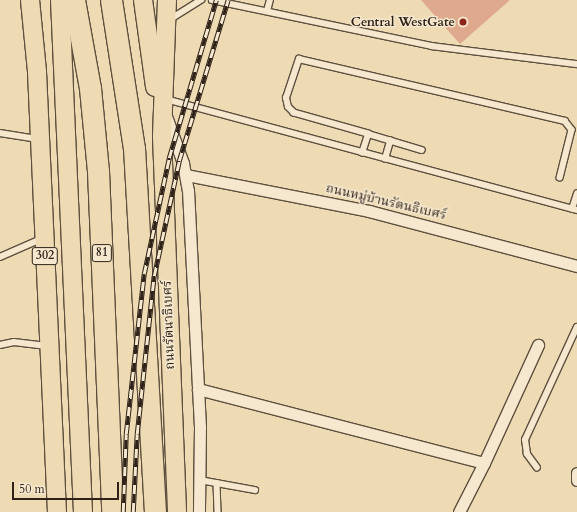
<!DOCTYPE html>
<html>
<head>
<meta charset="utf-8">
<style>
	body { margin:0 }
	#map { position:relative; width:577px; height:512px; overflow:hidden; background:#efdbb3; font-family:Cardo,"Noto Serif Thai",serif }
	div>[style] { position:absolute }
	.building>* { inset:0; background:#dfa98d }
	.roads { filter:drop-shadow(1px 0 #5e5040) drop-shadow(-1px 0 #5e5040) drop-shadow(0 1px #5e5040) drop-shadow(0 -1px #5e5040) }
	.service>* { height:5.5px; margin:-2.75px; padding:0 2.75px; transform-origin:2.75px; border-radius:2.75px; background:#f5e8ce }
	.minor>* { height:11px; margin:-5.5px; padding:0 5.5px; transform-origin:5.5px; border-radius:5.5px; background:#f5e8ce }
	.primary>* { height:18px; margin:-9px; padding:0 9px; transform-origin:9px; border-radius:9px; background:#efdbb3 }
	.motorway>* { height:21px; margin:-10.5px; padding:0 10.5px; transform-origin:10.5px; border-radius:10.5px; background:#efdbb3 }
	.rail>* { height:4.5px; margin-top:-2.25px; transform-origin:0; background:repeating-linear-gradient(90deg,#f5e8ce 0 9px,#2e2219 0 18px); box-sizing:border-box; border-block:1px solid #2e2219 }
	.dots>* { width:11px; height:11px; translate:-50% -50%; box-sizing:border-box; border:2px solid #f5e8ce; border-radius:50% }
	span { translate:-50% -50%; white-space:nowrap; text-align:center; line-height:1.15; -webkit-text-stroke:3px #f5e8ce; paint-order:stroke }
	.shield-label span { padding:1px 3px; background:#f5e8ce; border:1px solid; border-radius:3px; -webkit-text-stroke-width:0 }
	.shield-label { font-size:12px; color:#2e2219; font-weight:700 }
	.poi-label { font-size:13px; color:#2e2219; font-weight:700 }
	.right { translate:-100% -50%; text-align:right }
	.street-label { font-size:13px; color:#2e2219 }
	.scale { position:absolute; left:12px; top:482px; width:107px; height:18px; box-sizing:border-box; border:2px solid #2e2219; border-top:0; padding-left:5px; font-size:12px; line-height:14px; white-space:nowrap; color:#2e2219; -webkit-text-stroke:3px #f5e8ce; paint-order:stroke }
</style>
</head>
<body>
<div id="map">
	<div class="building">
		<i style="clip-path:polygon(421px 0,510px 0,460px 44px)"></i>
	</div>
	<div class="roads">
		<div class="service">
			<i style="left:212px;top:0;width:225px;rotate:11.8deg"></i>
			<i style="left:432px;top:46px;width:146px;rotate:7.1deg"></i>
			<i style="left:267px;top:11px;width:11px;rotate:-75deg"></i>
			<i style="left:169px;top:20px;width:38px;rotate:-32deg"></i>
			<i style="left:166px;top:99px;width:426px;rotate:15.1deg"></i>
			<i style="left:0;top:133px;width:37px;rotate:9deg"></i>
			<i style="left:368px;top:134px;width:56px;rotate:16.5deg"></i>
			<i style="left:362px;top:153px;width:20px;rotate:-72deg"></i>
			<i style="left:368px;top:134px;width:77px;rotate:-164.2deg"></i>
			<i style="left:294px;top:113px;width:8px;rotate:-135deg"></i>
			<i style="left:288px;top:107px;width:9px;rotate:-103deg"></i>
			<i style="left:286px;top:98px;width:41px;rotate:-71.6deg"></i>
			<i style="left:299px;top:59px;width:273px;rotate:13.1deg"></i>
			<i style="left:565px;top:121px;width:11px;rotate:52deg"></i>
			<i style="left:572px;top:130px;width:49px;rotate:104deg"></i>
			<i style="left:385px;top:159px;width:19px;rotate:-74deg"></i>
			<i style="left:572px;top:209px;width:16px;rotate:-72deg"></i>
			<i style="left:0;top:257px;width:45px;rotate:-23.7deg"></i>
			<i style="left:0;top:345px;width:14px;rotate:-12deg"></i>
			<i style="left:14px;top:342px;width:33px;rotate:7deg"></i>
			<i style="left:537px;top:468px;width:17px;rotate:-126deg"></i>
			<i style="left:527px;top:454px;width:14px;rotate:-98deg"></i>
			<i style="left:525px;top:440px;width:124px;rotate:-65.3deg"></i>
			<i style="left:200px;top:480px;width:56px;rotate:10.3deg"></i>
			<i style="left:217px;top:483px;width:29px;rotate:88deg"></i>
		</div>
		<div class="minor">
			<i style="left:166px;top:116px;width:50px;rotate:70.1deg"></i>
			<i style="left:183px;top:163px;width:27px;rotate:80deg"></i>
			<i style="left:188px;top:190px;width:237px;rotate:87.1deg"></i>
			<i style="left:200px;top:427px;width:85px;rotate:90.7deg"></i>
			<i style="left:186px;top:175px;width:187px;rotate:11.1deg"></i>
			<i style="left:369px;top:211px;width:215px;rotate:14.8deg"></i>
			<i style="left:198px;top:389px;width:295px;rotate:14.5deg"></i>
			<i style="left:484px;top:463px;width:130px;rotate:-65.4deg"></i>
			<i style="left:577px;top:473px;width:7px;rotate:90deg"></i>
			<i style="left:459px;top:512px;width:55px;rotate:-63deg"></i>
		</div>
		<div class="primary">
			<i style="left:30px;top:0;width:72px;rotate:84.4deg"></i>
			<i style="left:37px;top:72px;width:440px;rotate:87.4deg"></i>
			<i style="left:60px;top:0;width:513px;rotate:87.43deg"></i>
			<i style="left:143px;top:0;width:88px;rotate:82.1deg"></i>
			<i style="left:167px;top:0;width:137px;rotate:92.1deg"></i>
			<i style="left:162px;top:137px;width:375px;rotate:87.7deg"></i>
		</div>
		<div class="motorway">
			<i style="left:74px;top:0;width:89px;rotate:79.7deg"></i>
			<i style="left:90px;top:88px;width:83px;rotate:84.5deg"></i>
			<i style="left:98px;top:171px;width:341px;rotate:87.6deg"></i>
			<i style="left:111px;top:0;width:150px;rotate:81.2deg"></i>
			<i style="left:134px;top:148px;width:365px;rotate:86.7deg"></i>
		</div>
	</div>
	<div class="rail">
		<i style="left:123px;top:512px;width:78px;rotate:-87.8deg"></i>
		<i style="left:126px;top:434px;width:161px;rotate:-83.6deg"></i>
		<i style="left:144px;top:274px;width:119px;rotate:-77.8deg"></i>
		<i style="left:169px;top:158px;width:165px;rotate:-73.4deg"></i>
		<i style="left:133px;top:512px;width:78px;rotate:-87.1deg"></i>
		<i style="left:137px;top:434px;width:159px;rotate:-83.9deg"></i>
		<i style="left:154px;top:276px;width:118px;rotate:-77.7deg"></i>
		<i style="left:179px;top:161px;width:168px;rotate:-73.1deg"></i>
	</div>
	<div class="dots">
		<i style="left:463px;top:22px;background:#8f2418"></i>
	</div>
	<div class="shield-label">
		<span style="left:102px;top:253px">81</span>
		<span style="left:45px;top:256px">302</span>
	</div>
	<div class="poi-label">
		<span class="right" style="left:455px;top:22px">Central WestGate</span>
	</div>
	<div class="street-label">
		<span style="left:386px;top:202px;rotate:13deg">ถนนหมู่บ้านรัตนธิเบศร์</span>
		<span style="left:169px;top:325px;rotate:-92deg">ถนนรัตนาธิเบศร์</span>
	</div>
	<div class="scale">50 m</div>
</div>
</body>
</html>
